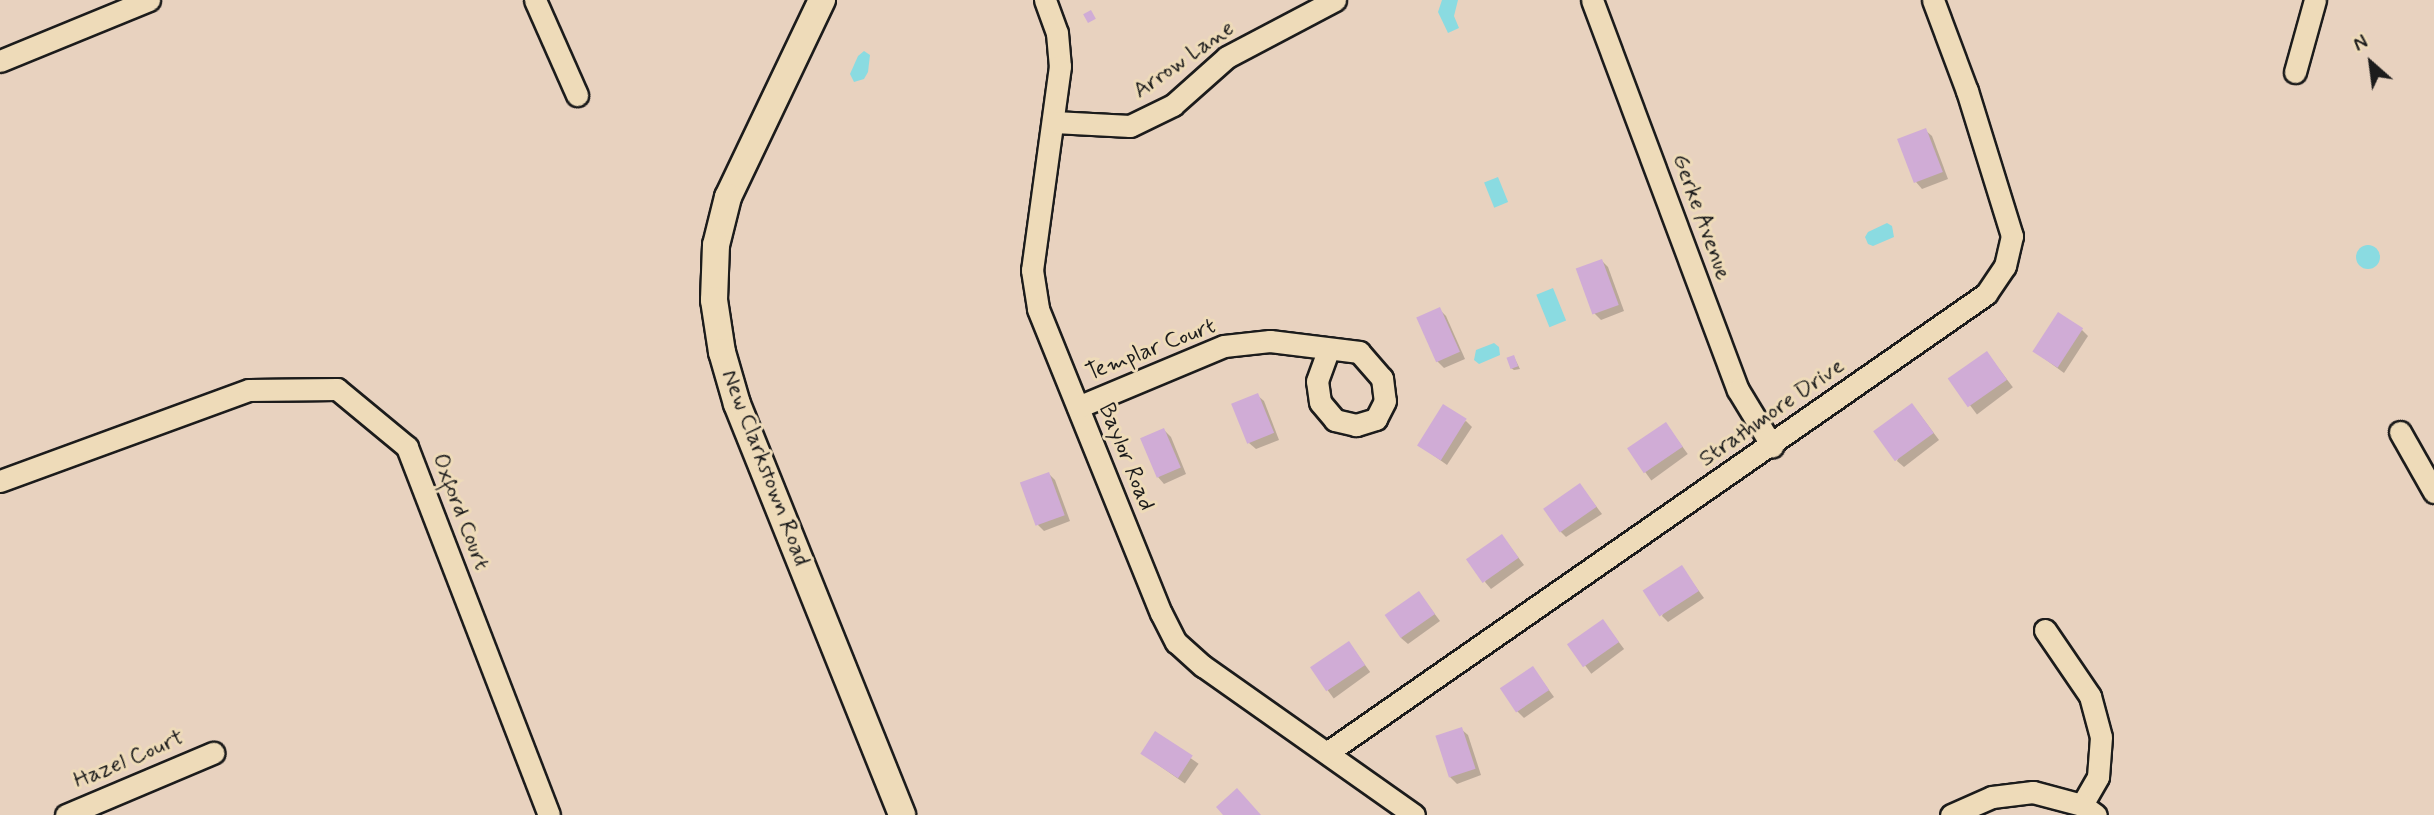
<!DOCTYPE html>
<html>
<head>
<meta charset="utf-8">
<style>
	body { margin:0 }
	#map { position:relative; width:2434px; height:815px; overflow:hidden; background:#e8d2bf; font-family:Mynerve,sans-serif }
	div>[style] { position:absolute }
	.water>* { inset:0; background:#8adbe1; transform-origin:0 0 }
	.round { border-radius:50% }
	.shadow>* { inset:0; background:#0003; transform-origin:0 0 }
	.building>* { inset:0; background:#d0acd6; transform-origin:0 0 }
	.roads { filter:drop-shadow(2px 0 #1c1c1c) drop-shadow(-2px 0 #1c1c1c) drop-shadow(0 2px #1c1c1c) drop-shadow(0 -2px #1c1c1c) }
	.minor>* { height:21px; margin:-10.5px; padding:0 10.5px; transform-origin:10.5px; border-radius:10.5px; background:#eedbb9 }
	.tertiary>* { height:26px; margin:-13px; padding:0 13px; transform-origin:13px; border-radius:13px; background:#eedbb9 }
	span { translate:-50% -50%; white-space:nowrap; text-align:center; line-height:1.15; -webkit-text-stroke:6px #eedbb9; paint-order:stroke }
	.street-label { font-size:23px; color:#1c1c1c }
	.north { position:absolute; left:2336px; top:28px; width:70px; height:70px; -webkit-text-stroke:5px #eedbb9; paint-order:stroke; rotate:332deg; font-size:19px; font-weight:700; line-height:28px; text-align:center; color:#1c1c1c }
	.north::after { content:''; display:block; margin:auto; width:24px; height:32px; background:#1c1c1c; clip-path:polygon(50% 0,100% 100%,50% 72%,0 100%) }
</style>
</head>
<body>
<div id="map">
	<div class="water">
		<i style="clip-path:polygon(1442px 0,1458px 0,1454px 16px,1459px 28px,1448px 33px,1438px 12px)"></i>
		<i style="clip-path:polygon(864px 51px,870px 55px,868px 72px,864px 79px,854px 82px,850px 74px,858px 56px)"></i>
		<i style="left:1498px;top:177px;width:27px;height:15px;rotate:68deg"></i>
		<i style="clip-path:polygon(1887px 223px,1892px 226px,1894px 237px,1873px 246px,1868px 244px,1865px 237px,1868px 232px)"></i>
		<i class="round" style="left:2356px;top:245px;width:24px;height:24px"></i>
		<i style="left:1553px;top:288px;width:35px;height:18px;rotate:68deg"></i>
		<i style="clip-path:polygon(1494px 343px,1499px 347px,1500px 355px,1479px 364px,1474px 360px,1476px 350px)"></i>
	</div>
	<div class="shadow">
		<i style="clip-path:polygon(1925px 130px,1932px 136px,1948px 179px,1922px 189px,1916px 182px)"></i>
		<i style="clip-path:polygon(1602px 261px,1608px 267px,1624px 311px,1601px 320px,1594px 313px)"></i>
		<i style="clip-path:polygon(1440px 310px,1446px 316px,1465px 359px,1444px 368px,1437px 361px)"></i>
		<i style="clip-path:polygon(2082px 330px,2088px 336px,2064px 373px,2034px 351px)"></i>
		<i style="left:1987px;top:353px;width:43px;height:45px;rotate:53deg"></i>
		<i style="clip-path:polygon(1514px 357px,1520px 369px,1514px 370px,1511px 368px)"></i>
		<i style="clip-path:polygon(1257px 395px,1264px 401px,1279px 440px,1256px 449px,1249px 443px)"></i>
		<i style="clip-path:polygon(1918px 412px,1939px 440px,1904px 467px,1897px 461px)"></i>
		<i style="clip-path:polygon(1466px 421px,1472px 427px,1447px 465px,1419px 445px)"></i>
		<i style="left:1666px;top:424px;width:37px;height:45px;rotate:54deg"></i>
		<i style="clip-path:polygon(1164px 430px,1171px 437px,1186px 474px,1164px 484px,1158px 477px)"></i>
		<i style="clip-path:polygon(1049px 474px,1055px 480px,1070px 521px,1044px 531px,1038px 525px)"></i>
		<i style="clip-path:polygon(1580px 485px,1602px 514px,1566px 537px,1560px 531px)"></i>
		<i style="clip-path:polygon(1502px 536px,1524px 565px,1491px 589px,1485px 582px)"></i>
		<i style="clip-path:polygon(1682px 568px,1704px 598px,1668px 622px,1662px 616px)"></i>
		<i style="clip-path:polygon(1419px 593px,1440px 621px,1408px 644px,1401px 638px)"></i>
		<i style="left:1603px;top:621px;width:35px;height:41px;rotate:53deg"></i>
		<i style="left:1349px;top:643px;width:36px;height:45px;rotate:54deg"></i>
		<i style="clip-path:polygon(1533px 668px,1554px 697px,1524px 718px,1517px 711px)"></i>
		<i style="clip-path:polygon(1461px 729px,1468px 735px,1481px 775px,1457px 784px,1450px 777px)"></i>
		<i style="left:1156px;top:734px;width:52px;height:24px;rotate:35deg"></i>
	</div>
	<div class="building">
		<i style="left:1091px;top:10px;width:10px;height:9px;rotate:61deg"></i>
		<i style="left:1926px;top:128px;width:47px;height:31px;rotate:69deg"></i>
		<i style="left:1602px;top:259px;width:49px;height:28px;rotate:70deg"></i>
		<i style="left:1440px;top:307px;width:49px;height:26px;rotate:66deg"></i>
		<i style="left:2058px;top:312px;width:30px;height:47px;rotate:33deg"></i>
		<i style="left:1987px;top:351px;width:35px;height:48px;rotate:55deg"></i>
		<i style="left:1514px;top:355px;width:12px;height:8px;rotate:70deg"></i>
		<i style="left:1258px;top:393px;width:43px;height:29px;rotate:68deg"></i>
		<i style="left:1912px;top:403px;width:37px;height:48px;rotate:54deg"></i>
		<i style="left:1443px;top:404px;width:28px;height:49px;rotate:32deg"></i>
		<i style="left:1666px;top:422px;width:30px;height:47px;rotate:56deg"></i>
		<i style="left:1164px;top:428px;width:43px;height:26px;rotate:67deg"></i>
		<i style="left:1049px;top:472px;width:46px;height:31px;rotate:70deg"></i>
		<i style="left:1580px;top:483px;width:29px;height:45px;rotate:55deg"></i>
		<i style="left:1502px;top:534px;width:29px;height:44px;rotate:55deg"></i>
		<i style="left:1682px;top:565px;width:31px;height:47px;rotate:57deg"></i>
		<i style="left:1419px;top:591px;width:28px;height:42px;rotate:55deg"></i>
		<i style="left:1603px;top:619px;width:28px;height:44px;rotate:55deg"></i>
		<i style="left:1349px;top:641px;width:29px;height:47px;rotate:56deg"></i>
		<i style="left:1533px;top:666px;width:29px;height:40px;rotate:56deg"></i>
		<i style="left:1462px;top:727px;width:44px;height:28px;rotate:72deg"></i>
		<i style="left:1155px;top:731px;width:45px;height:27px;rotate:33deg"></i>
		<i style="clip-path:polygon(1237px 788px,1261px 815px,1223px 815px,1216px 807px)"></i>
	</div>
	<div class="roads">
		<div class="minor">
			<i style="left:535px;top:0;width:104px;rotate:66.1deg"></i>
			<i style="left:1045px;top:0;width:35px;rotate:70deg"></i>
			<i style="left:1057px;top:33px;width:33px;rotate:85deg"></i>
			<i style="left:1060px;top:66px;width:206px;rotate:97.8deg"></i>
			<i style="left:1032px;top:270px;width:39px;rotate:81deg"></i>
			<i style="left:1038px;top:309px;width:328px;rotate:68deg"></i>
			<i style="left:1161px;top:613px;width:33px;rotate:63deg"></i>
			<i style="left:1176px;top:642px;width:36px;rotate:42deg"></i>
			<i style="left:1203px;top:666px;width:258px;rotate:35.2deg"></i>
			<i style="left:1592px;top:0;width:416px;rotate:69.5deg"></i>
			<i style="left:1738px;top:390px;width:66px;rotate:58.7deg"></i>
			<i style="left:0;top:61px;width:161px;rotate:-22.3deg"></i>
			<i style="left:2295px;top:72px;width:75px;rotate:-74.5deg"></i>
			<i style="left:1054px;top:122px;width:76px;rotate:3deg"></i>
			<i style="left:1130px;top:126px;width:48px;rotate:-26deg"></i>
			<i style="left:1173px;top:105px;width:72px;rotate:-41.6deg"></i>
			<i style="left:1227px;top:57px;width:122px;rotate:-27.8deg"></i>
			<i style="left:1078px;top:407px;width:158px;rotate:-22.7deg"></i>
			<i style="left:1224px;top:346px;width:46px;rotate:-6.2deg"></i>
			<i style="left:1270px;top:341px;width:90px;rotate:7deg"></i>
			<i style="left:1359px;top:352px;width:35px;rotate:49deg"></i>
			<i style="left:1382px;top:378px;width:23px;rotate:83deg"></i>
			<i style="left:1385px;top:401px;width:20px;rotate:117deg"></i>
			<i style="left:1376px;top:419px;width:21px;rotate:163deg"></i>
			<i style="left:1356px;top:425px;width:22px;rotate:-167deg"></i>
			<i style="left:1335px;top:420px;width:23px;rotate:-130deg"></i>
			<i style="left:1320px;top:402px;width:21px;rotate:-98deg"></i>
			<i style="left:1317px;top:381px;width:33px;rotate:-70deg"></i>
			<i style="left:2400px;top:432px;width:69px;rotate:60.5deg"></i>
			<i style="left:0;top:481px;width:265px;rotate:-20.1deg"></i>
			<i style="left:249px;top:390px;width:88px;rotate:-0.7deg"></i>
			<i style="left:337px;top:389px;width:91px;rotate:39.6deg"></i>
			<i style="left:407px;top:447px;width:394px;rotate:68.9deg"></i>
			<i style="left:2045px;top:630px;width:80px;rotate:55.7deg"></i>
			<i style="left:2090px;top:696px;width:42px;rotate:75deg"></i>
			<i style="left:2101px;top:737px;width:40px;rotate:94.3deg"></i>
			<i style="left:2098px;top:777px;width:32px;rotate:120deg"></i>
			<i style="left:1328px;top:752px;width:802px;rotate:-34.84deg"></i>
			<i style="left:1986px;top:294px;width:34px;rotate:-56deg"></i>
			<i style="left:2005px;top:266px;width:31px;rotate:-77deg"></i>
			<i style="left:2012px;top:236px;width:152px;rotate:-107.2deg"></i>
			<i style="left:1967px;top:91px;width:97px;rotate:-110.5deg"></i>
			<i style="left:66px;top:815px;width:160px;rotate:-22.9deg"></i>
			<i style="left:1951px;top:815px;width:45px;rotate:-23.7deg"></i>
			<i style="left:1992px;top:797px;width:41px;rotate:-7deg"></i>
			<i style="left:2033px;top:792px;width:51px;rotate:14.9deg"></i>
			<i style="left:2082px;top:805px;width:17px;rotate:36deg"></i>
		</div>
		<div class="tertiary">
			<i style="left:822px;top:0;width:218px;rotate:115.5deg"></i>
			<i style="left:728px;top:197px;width:49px;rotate:104deg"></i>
			<i style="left:716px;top:245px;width:55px;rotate:92.1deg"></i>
			<i style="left:714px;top:300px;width:53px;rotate:81.3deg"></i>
			<i style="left:722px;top:352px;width:54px;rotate:73.9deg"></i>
			<i style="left:737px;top:404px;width:443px;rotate:68.1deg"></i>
		</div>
	</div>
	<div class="street-label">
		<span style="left:1184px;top:60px;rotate:-35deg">Arrow Lane</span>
		<span style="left:1701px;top:217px;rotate:70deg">Gerke Avenue</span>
		<span style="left:1151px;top:350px;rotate:-21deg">Templar Court</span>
		<span style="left:1772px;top:413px;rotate:-35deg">Strathmore Drive</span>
		<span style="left:1126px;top:457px;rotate:68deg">Baylor Road</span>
		<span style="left:765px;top:468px;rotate:69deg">New Clarkstown Road</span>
		<span style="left:460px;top:512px;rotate:69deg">Oxford Court</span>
		<span style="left:129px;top:760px;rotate:-23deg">Hazel Court</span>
	</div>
	<div class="north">N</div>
</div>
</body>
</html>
